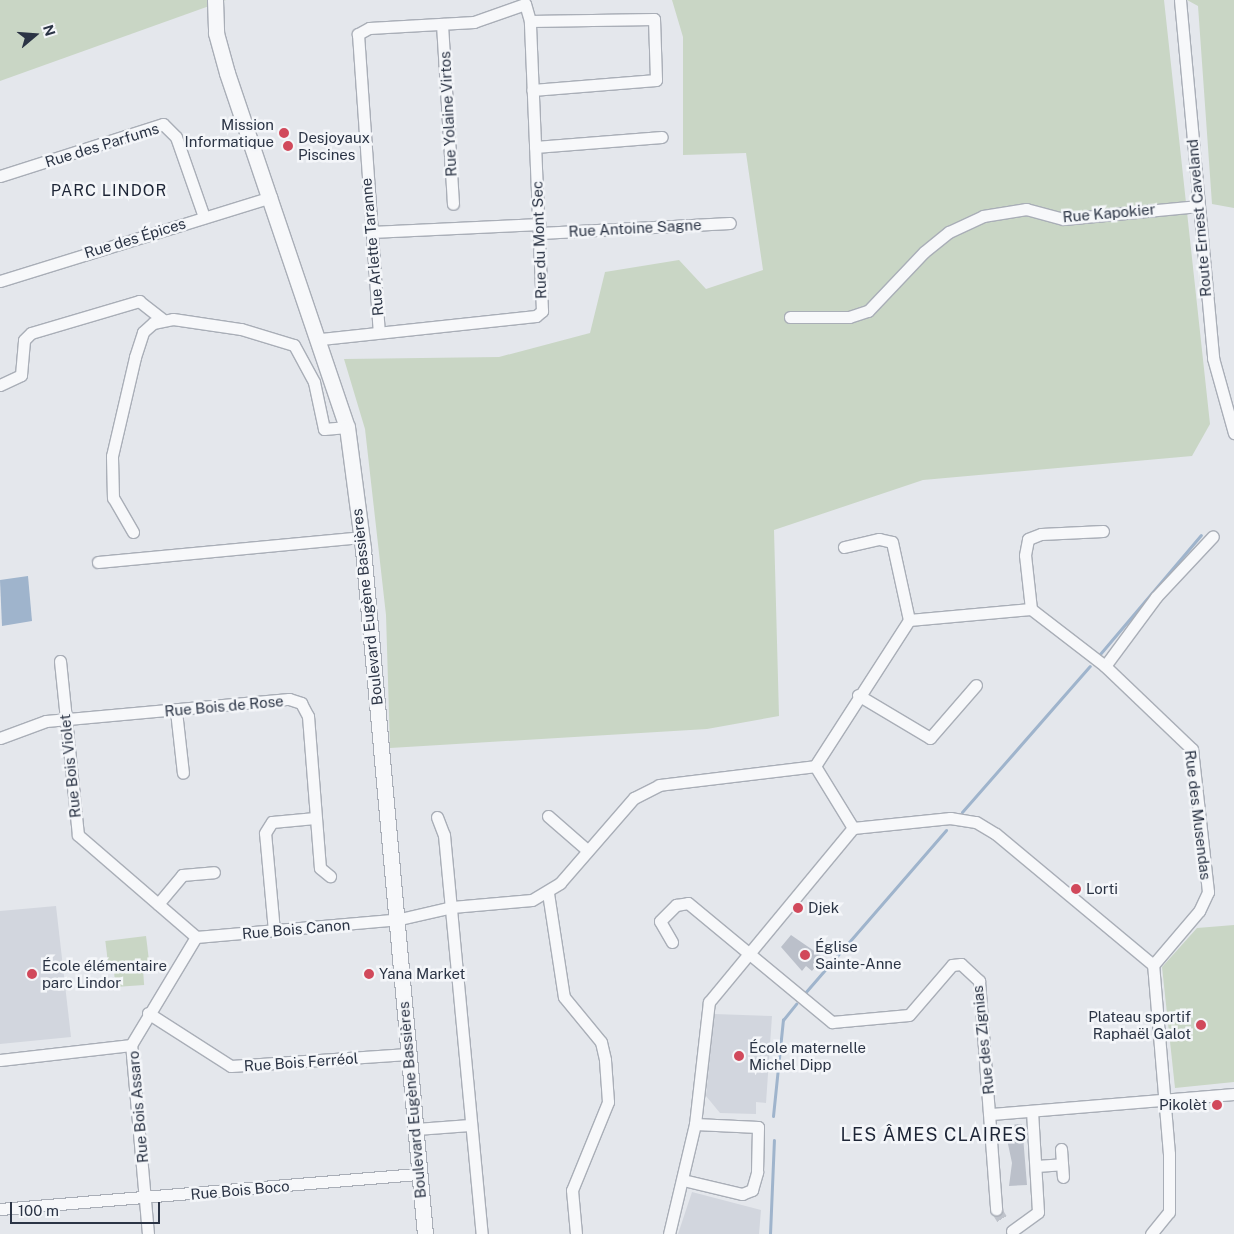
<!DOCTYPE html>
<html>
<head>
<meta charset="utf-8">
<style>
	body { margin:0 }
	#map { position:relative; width:1234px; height:1234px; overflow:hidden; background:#e4e7ec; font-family:"Public Sans",sans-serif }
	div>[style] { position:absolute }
	.built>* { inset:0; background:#d2d6de }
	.green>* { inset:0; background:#c9d6c5; transform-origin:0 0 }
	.water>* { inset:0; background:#9fb4cc }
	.stream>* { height:3px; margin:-1.5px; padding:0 1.5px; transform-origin:1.5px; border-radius:1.5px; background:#9fb4cc }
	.building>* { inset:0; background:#bbc0ca }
	.minor-tunnel>* { height:11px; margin-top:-5.5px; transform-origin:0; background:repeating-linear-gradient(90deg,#bfc3cb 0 11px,transparent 0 16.5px) }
	.roads { filter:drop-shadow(1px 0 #a9aeb7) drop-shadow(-1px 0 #a9aeb7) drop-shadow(0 1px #a9aeb7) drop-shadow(0 -1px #a9aeb7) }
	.minor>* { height:11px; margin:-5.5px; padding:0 5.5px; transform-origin:5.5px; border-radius:5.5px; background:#f7f8fa }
	.tertiary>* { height:15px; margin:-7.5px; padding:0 7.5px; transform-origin:7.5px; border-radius:7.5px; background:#f7f8fa }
	.dots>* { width:14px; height:14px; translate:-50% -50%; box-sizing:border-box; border:2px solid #f4f6f9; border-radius:50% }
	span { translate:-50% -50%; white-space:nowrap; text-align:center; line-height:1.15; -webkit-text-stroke:5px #f4f6f9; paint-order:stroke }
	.street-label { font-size:15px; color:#2b3445 }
	.poi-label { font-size:15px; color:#2b3445 }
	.right { translate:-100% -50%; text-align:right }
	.left { translate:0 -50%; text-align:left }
	.neighbourhood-label { font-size:16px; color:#1d2536; letter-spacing:1px }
	.quarter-label { font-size:18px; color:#1d2536; letter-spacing:1px }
	.north { position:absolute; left:10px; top:10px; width:50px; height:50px; -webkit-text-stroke:4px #f4f6f9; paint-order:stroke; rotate:72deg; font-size:14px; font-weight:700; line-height:20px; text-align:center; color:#2b3445 }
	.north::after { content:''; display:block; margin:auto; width:18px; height:22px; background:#2b3445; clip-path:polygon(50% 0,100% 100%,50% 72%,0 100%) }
	.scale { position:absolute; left:10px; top:1202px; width:150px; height:22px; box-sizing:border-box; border:2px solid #2b3445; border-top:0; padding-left:6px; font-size:15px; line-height:18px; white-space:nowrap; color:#2b3445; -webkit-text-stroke:4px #f4f6f9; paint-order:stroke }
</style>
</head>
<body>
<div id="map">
	<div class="built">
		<i style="clip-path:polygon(56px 906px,71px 1037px,0 1044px,0 911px)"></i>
		<i style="clip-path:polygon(714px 1014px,772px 1016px,766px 1103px,756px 1102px,756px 1114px,720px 1113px,706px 1096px)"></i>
		<i style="clip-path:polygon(692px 1192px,761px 1210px,759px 1234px,678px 1234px)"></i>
	</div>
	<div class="green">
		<i style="clip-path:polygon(0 0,226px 0,0 81px)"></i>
		<i style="clip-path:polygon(672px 0,1164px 0,1210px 424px,1192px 456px,923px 480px,774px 530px,779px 716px,707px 729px,390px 748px,386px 615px,365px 429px,344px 359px,499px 357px,590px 333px,605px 272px,679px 260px,706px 289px,763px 270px,746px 153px,683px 155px,683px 37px)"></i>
		<i style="clip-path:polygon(1187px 0,1234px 0,1234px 208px,1212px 204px,1198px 6px)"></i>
		<i style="clip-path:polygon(1234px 925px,1234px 1082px,1175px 1088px,1162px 967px,1197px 928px)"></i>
		<i style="left:146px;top:936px;width:25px;height:41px;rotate:83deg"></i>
		<i style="left:143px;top:969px;width:16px;height:29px;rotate:86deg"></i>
	</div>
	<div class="water">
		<i style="clip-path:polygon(28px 576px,32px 621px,2px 626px,0 580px)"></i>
	</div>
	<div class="stream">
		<i style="left:1100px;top:654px;width:156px;rotate:-49.7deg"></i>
		<i style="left:962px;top:812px;width:194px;rotate:-48.8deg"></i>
		<i style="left:804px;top:994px;width:217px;rotate:-49.1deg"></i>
		<i style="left:773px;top:1116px;width:97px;rotate:-84.1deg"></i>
		<i style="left:783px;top:1020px;width:21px;rotate:-51deg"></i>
		<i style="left:770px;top:1234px;width:94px;rotate:-87.6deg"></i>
	</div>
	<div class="building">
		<i style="clip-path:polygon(791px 935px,823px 957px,812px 971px,806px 966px,802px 971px,781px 947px)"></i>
		<i style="clip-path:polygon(1022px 1124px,1027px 1185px,1009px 1186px,1012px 1163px,1004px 1125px)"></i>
	</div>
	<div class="minor-tunnel">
		<i style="left:996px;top:1209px;width:15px;rotate:58deg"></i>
	</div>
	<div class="roads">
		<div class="minor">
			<i style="left:1180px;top:0;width:360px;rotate:84.7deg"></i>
			<i style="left:1213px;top:358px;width:78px;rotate:74.4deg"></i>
			<i style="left:530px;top:21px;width:124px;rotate:-0.9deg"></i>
			<i style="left:654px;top:19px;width:61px;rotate:88.1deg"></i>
			<i style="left:656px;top:80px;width:124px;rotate:175.4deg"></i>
			<i style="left:442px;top:24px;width:180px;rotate:86.5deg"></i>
			<i style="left:535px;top:147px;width:127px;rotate:-4.5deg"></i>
			<i style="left:0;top:176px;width:171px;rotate:-17.7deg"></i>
			<i style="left:163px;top:124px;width:18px;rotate:45deg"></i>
			<i style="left:176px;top:137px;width:85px;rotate:70.7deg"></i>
			<i style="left:371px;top:232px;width:169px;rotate:-2.7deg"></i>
			<i style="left:540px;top:233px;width:190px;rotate:-3deg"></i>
			<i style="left:0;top:281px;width:284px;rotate:-17.2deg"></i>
			<i style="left:790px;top:317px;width:59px"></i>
			<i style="left:849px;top:317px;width:20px;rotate:-18deg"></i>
			<i style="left:868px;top:311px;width:81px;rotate:-46.5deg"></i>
			<i style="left:924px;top:252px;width:32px;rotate:-39deg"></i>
			<i style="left:949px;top:232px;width:38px;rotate:-25deg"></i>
			<i style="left:983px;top:216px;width:44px;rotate:-9.2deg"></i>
			<i style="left:1026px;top:209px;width:39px;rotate:15deg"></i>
			<i style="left:1064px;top:219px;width:135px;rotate:-5.5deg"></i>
			<i style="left:321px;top:339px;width:216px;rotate:-6.1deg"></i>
			<i style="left:536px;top:316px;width:8px;rotate:-40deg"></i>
			<i style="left:542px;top:311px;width:290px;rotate:-92.4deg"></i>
			<i style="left:530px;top:21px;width:18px;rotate:-106deg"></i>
			<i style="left:525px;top:4px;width:54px;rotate:160.6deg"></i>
			<i style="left:474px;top:22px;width:105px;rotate:176.7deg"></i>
			<i style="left:369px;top:28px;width:13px;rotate:151deg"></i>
			<i style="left:358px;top:34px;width:298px;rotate:86deg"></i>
			<i style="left:0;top:385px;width:23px;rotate:-25deg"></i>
			<i style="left:21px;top:375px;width:35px;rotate:-85deg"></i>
			<i style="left:24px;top:340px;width:10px;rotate:-45deg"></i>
			<i style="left:31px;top:333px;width:113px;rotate:-16.5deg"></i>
			<i style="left:139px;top:301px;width:29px;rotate:38deg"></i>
			<i style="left:133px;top:532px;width:39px;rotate:-120deg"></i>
			<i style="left:113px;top:498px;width:42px;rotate:-91.4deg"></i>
			<i style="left:112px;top:456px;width:102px;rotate:-76.9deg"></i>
			<i style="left:135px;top:357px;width:26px;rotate:-72deg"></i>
			<i style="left:143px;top:332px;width:13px;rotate:-42deg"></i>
			<i style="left:153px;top:323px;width:20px;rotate:-11deg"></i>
			<i style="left:173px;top:319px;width:69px;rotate:8.4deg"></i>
			<i style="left:241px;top:329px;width:55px;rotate:16.8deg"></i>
			<i style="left:294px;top:345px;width:42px;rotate:61.6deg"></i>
			<i style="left:314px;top:382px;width:48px;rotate:78deg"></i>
			<i style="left:324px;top:429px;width:23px;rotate:-5deg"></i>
			<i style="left:844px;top:547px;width:36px;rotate:-13deg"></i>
			<i style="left:879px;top:539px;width:13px;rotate:13deg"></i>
			<i style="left:892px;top:542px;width:80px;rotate:77.7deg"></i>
			<i style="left:98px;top:562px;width:264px;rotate:-5.4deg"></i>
			<i style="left:1031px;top:609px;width:54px;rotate:-96.3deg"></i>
			<i style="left:1025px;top:555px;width:16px;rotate:-79deg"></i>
			<i style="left:1028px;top:539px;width:14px;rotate:-21deg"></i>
			<i style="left:1041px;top:534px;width:62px;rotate:-2.8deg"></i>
			<i style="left:60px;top:661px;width:175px;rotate:84.1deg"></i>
			<i style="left:78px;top:835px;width:156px;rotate:40.8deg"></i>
			<i style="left:1105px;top:666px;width:86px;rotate:-53.5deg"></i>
			<i style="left:1156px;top:597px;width:83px;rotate:-46.9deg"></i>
			<i style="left:858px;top:695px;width:84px;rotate:30.8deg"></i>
			<i style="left:930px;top:738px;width:70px;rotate:-49deg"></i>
			<i style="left:176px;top:711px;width:62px;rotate:83.6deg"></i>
			<i style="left:0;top:738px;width:49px;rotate:-20.3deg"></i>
			<i style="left:46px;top:721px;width:244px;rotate:-5.2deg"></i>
			<i style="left:289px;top:699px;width:13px;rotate:18deg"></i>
			<i style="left:301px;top:703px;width:15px;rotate:62deg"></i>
			<i style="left:308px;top:716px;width:152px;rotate:85.5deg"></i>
			<i style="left:320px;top:868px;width:13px;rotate:39deg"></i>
			<i style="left:815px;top:766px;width:174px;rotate:-57.2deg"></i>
			<i style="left:909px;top:620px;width:122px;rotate:-5.2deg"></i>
			<i style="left:1031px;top:609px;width:93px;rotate:37.6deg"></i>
			<i style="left:1105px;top:666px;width:120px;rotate:43.7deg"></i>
			<i style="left:1192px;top:749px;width:144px;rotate:83.6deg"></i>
			<i style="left:1208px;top:892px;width:21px;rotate:115deg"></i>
			<i style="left:1199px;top:911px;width:71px;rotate:130.4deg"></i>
			<i style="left:815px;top:766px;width:73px;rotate:58.5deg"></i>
			<i style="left:548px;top:816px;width:52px;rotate:41.1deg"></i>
			<i style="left:437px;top:817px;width:19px;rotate:69deg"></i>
			<i style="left:444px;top:835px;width:401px;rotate:84.6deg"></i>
			<i style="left:548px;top:893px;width:105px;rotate:81.3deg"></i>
			<i style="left:564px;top:997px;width:58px;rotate:50.6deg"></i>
			<i style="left:601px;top:1042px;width:18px;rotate:77deg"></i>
			<i style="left:605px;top:1060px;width:42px;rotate:85.9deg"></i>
			<i style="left:608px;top:1102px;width:95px;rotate:112.2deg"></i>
			<i style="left:572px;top:1190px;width:44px;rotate:84.8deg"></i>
			<i style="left:158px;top:904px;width:38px;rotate:-50deg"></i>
			<i style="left:182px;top:875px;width:32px;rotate:-5deg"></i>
			<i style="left:274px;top:931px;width:98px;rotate:-95.2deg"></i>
			<i style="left:265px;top:833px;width:13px;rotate:-58deg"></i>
			<i style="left:272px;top:822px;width:43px;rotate:-5.3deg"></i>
			<i style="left:196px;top:937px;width:205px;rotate:-5deg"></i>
			<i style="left:400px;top:919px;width:53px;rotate:-13deg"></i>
			<i style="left:452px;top:907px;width:80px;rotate:-5deg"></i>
			<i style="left:532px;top:900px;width:33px;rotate:-31deg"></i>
			<i style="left:560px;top:883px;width:113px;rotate:-49deg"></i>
			<i style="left:634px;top:798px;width:28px;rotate:-27deg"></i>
			<i style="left:659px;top:785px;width:157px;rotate:-6.9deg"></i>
			<i style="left:672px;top:942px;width:24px;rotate:-120deg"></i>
			<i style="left:660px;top:921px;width:23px;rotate:-45deg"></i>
			<i style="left:676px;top:905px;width:12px;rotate:-9deg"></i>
			<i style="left:688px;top:903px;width:187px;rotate:39.6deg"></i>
			<i style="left:832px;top:1022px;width:77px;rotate:-5.2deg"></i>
			<i style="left:909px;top:1015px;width:66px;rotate:-49.3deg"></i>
			<i style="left:952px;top:965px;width:9px;rotate:-6deg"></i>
			<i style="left:961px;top:964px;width:25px;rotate:43deg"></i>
			<i style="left:979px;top:981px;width:229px;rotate:85.7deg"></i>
			<i style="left:148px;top:1013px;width:98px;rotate:32.6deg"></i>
			<i style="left:231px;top:1066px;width:177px;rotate:-3.9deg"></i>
			<i style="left:0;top:1060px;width:132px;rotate:-6.5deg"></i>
			<i style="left:991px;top:1114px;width:244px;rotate:-4.7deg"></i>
			<i style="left:415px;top:1129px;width:56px;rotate:-4.1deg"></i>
			<i style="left:1061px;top:1149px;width:28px;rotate:86deg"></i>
			<i style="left:1036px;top:1166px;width:26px;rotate:-4deg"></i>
			<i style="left:683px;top:1180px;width:61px;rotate:13.3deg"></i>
			<i style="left:742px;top:1194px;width:11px;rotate:-22deg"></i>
			<i style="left:752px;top:1190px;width:19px;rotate:-74deg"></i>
			<i style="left:757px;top:1172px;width:45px;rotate:-88.7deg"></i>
			<i style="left:758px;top:1127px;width:63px;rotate:-177.3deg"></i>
			<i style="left:0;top:1209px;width:420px;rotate:-4.8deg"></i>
			<i style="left:1012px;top:1231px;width:32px;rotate:-36deg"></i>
			<i style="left:1038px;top:1212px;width:100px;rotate:-93.4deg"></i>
			<i style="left:148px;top:1234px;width:190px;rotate:-95.1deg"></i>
			<i style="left:131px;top:1045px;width:126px;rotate:-59deg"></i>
			<i style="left:669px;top:1234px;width:113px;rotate:-76.7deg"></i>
			<i style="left:695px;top:1124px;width:123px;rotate:-83.5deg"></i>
			<i style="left:709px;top:1002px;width:226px;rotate:-50.4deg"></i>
			<i style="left:853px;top:828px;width:98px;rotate:-5.9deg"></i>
			<i style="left:950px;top:818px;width:26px;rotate:9deg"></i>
			<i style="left:976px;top:822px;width:23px;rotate:31deg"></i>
			<i style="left:996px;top:834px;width:204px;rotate:39.8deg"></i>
			<i style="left:1151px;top:1234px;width:28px;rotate:-51deg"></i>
			<i style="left:1169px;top:1212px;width:58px;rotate:-90deg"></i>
			<i style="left:1169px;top:1154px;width:190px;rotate:-94.8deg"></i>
		</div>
		<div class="tertiary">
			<i style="left:215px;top:0;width:33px;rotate:88deg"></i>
			<i style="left:216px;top:33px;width:41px;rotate:74.6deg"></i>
			<i style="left:227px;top:73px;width:374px;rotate:71.3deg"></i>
			<i style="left:347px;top:427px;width:123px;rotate:82.5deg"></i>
			<i style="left:363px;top:549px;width:688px;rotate:84.83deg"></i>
		</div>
	</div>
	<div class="dots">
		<i style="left:284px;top:133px;background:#d1495b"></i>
		<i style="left:288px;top:146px;background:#d1495b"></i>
		<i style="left:1076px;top:889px;background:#d1495b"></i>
		<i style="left:798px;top:908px;background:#d1495b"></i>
		<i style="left:805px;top:955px;background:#d1495b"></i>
		<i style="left:32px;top:974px;background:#d1495b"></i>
		<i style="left:369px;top:974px;background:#d1495b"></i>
		<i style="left:1201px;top:1025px;background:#d1495b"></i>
		<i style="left:739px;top:1056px;background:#d1495b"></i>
		<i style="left:1217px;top:1105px;background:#d1495b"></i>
	</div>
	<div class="street-label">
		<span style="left:448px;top:114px;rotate:-93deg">Rue Yolaine Virtos</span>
		<span style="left:102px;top:145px;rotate:-17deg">Rue des Parfums</span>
		<span style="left:1109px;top:213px;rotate:-5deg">Rue Kapokier</span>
		<span style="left:1199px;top:218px;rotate:-95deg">Route Ernest Caveland</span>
		<span style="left:635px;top:228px;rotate:-3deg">Rue Antoine Sagne</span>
		<span style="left:135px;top:238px;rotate:-17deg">Rue des Épices</span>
		<span style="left:539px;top:240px;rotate:-92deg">Rue du Mont Sec</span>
		<span style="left:372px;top:247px;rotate:-95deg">Rue Arlette Taranne</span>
		<span style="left:367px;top:607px;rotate:-96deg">Boulevard Eugène Bassières</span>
		<span style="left:224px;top:706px;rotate:-5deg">Rue Bois de Rose</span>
		<span style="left:70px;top:766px;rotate:-96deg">Rue Bois Violet</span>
		<span style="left:1198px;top:815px;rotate:83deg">Rue des Musendas</span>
		<span style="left:296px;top:929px;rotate:-5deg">Rue Bois Canon</span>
		<span style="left:983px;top:1040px;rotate:-96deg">Rue des Zignias</span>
		<span style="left:301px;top:1062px;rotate:-4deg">Rue Bois Ferréol</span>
		<span style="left:412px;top:1100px;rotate:-95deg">Boulevard Eugène Bassières</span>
		<span style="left:138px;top:1107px;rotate:-95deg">Rue Bois Assaro</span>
		<span style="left:240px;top:1190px;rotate:-5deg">Rue Bois Boco</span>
	</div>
	<div class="poi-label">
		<span class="right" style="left:274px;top:133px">Mission<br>Informatique</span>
		<span class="left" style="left:298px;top:146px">Desjoyaux<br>Piscines</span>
		<span class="left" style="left:1086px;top:889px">Lorti</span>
		<span class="left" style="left:808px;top:908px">Djek</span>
		<span class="left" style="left:815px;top:955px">Église<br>Sainte-Anne</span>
		<span class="left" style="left:42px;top:974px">École élémentaire<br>parc Lindor</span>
		<span class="left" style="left:379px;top:974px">Yana Market</span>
		<span class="right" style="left:1191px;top:1025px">Plateau sportif<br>Raphaël Galot</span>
		<span class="left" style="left:749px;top:1056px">École maternelle<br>Michel Dipp</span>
		<span class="right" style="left:1207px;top:1105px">Pikolèt</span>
	</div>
	<div class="neighbourhood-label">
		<span style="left:109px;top:191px">PARC LINDOR</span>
	</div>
	<div class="quarter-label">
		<span style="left:934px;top:1135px">LES ÂMES CLAIRES</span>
	</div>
	<div class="north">N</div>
	<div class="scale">100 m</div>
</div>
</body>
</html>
